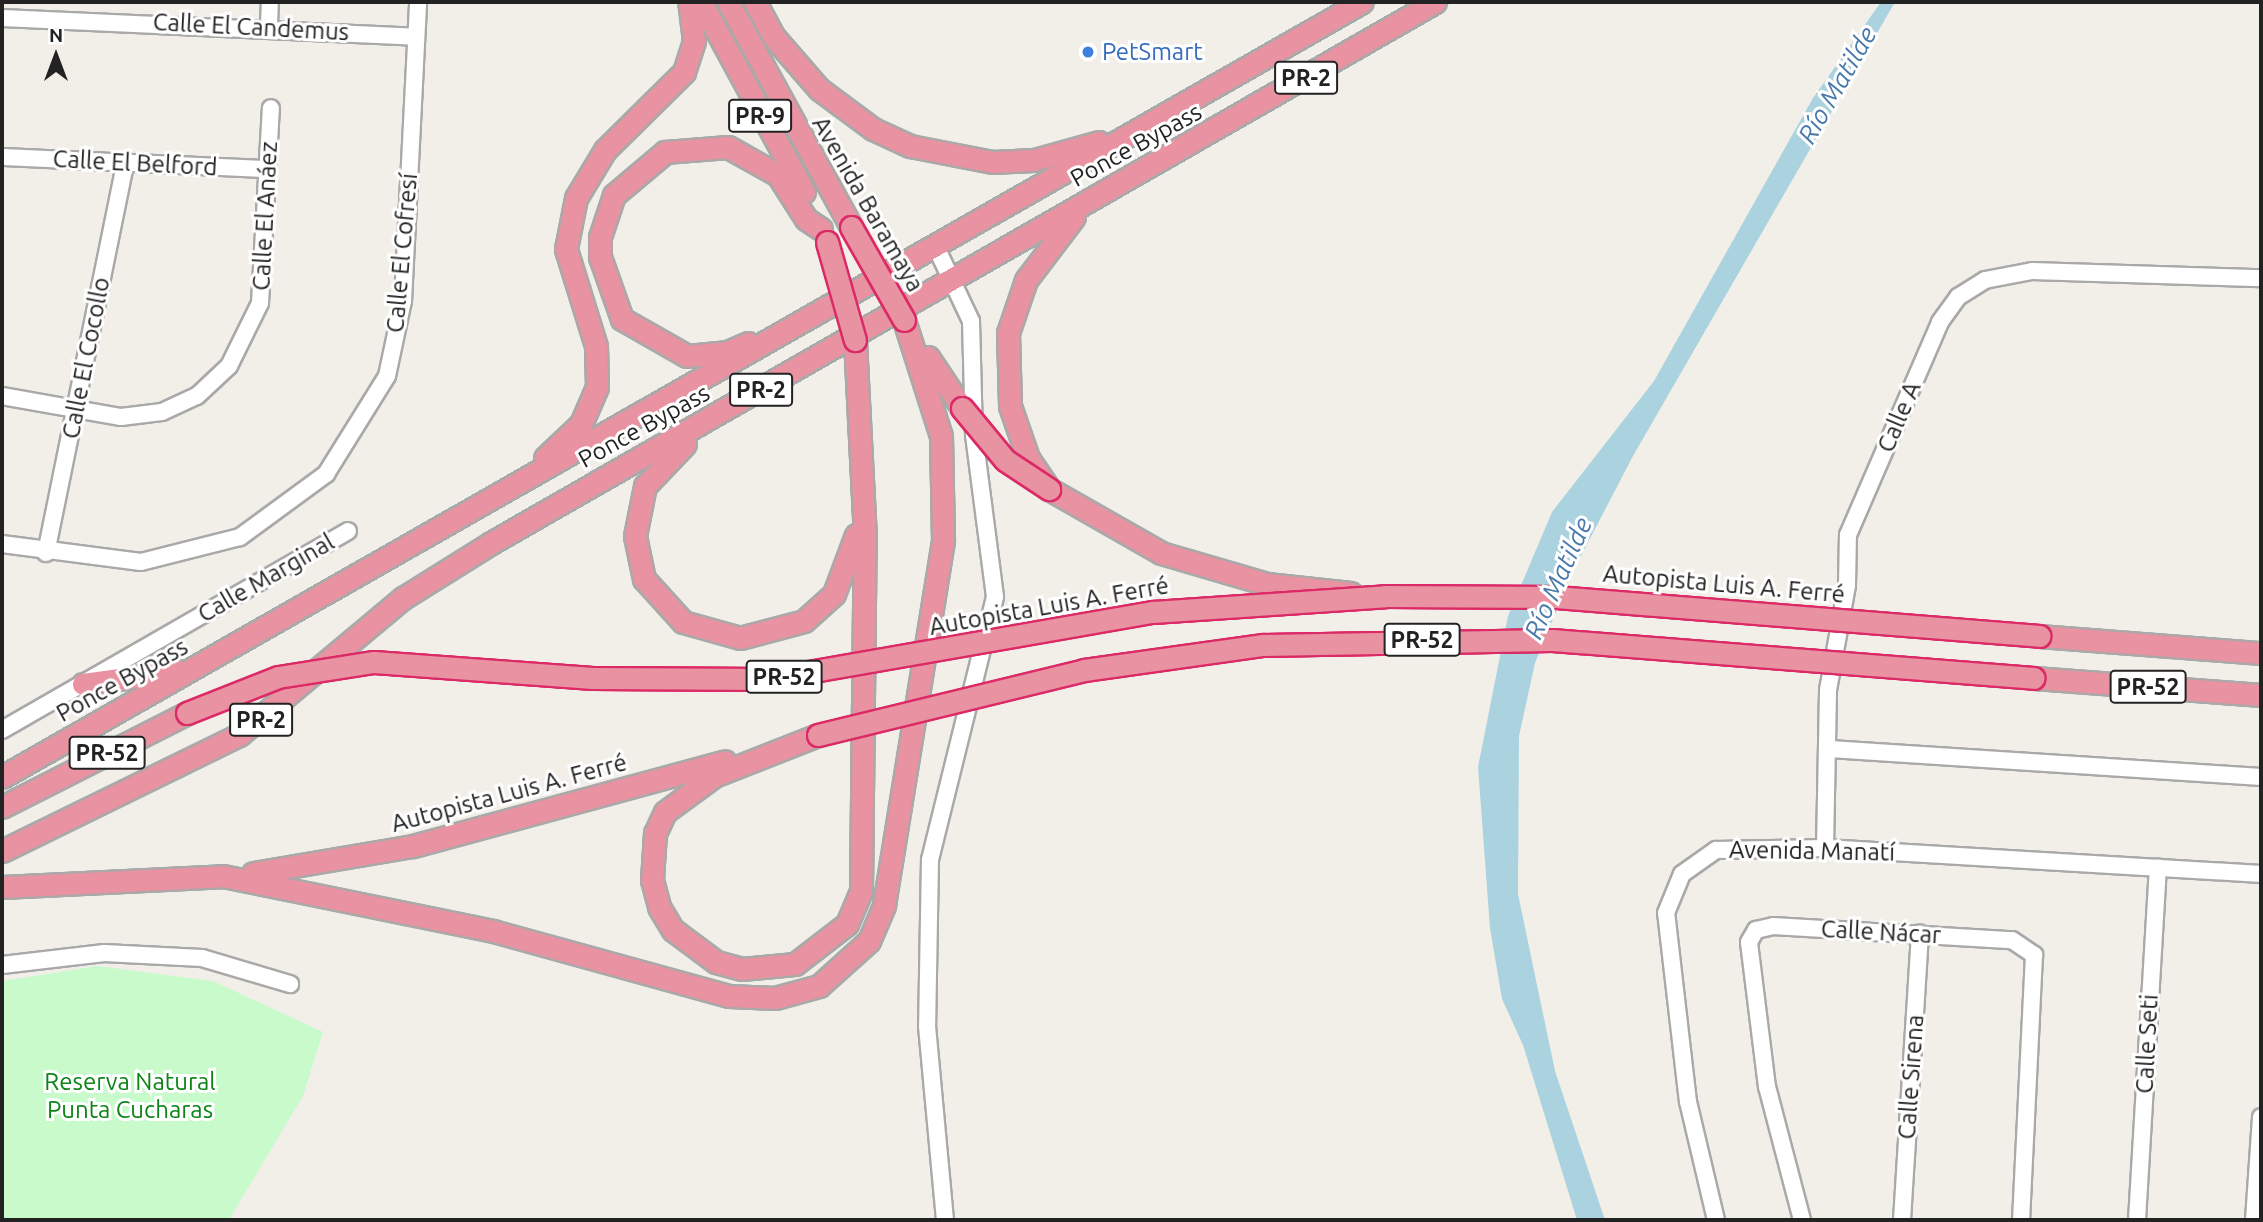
<!DOCTYPE html>
<html>
<head>
<meta charset="utf-8">
<style>
	body { margin:0 }
	#map { position:relative; width:2263px; height:1222px; overflow:hidden; background:#f2efe9; font-family:Ubuntu,sans-serif }
	div>[style] { position:absolute }
	.park>* { inset:0; background:#c8facc }
	.water>* { inset:0; background:#aad3df }
	.roads { filter:drop-shadow(2px 0 #a9a9a9) drop-shadow(-2px 0 #a9a9a9) drop-shadow(0 2px #a9a9a9) drop-shadow(0 -2px #a9a9a9) }
	.minor>* { height:16px; margin:-8px; padding:0 8px; transform-origin:8px; border-radius:8px; background:#fff }
	.highway>* { height:21px; margin:-10.5px; padding:0 10.5px; transform-origin:10.5px; border-radius:10.5px; background:#e892a2 }
	.bridges { filter:drop-shadow(2px 0 #dc2a67) drop-shadow(-2px 0 #dc2a67) drop-shadow(0 2px #dc2a67) drop-shadow(0 -2px #dc2a67) }
	.highway-bridge>* { height:21px; margin:-10.5px; padding:0 10.5px; transform-origin:10.5px; border-radius:10.5px; background:#e892a2 }
	.dots>* { width:19px; height:19px; translate:-50% -50%; box-sizing:border-box; border:4px solid #fff; border-radius:50% }
	span { translate:-50% -50%; white-space:nowrap; text-align:center; line-height:1.15; -webkit-text-stroke:6px #fff; paint-order:stroke }
	.shield-label span { padding:2px 5px; background:#fff; border:2px solid; border-radius:5px; -webkit-text-stroke-width:0 }
	.shield-label { font-size:23px; color:#222; font-weight:700 }
	.street-label { font-size:24px; color:#222 }
	.shop-label { font-size:24px; color:#366cbe }
	.left { translate:0 -50%; text-align:left }
	.park-label { font-size:24px; color:#0c8416 }
	.water-label { font-size:26px; color:#4a7aab; font-style:italic }
	.frame { position:absolute; inset:0; border:4px solid #222; pointer-events:none }
	.north { position:absolute; left:21px; top:21px; width:70px; height:70px; -webkit-text-stroke:5px #fff; paint-order:stroke; rotate:0deg; font-size:19px; font-weight:700; line-height:28px; text-align:center; color:#222 }
	.north::after { content:''; display:block; margin:auto; width:24px; height:32px; background:#222; clip-path:polygon(50% 0,100% 100%,50% 72%,0 100%) }
</style>
</head>
<body>
<div id="map">
	<div class="park">
		<i style="clip-path:polygon(98px 966px,213px 981px,323px 1032px,303px 1096px,229px 1220px,2px 1220px,2px 981px)"></i>
	</div>
	<div class="water">
		<i style="clip-path:polygon(1881px 2px,1895px 2px,1633px 456px,1572px 573px,1535px 663px,1519px 736px,1518px 894px,1555px 1071px,1605px 1220px,1577px 1220px,1523px 1045px,1502px 999px,1490px 928px,1478px 767px,1508px 616px,1552px 512px,1654px 381px,1813px 98px)"></i>
	</div>
	<div class="roads">
		<div class="minor">
			<i style="left:2px;top:18px;width:414px;rotate:2.6deg"></i>
			<i style="left:269px;top:26px;width:24px;rotate:-88deg"></i>
			<i style="left:2px;top:157px;width:265px;rotate:2.6deg"></i>
			<i style="left:936px;top:247px;width:82px;rotate:64.7deg"></i>
			<i style="left:971px;top:321px;width:114px;rotate:88.5deg"></i>
			<i style="left:974px;top:435px;width:163px;rotate:82.6deg"></i>
			<i style="left:995px;top:597px;width:271px;rotate:103.9deg"></i>
			<i style="left:930px;top:860px;width:166px;rotate:91deg"></i>
			<i style="left:927px;top:1026px;width:195px;rotate:84.7deg"></i>
			<i style="left:2px;top:396px;width:121px;rotate:10deg"></i>
			<i style="left:121px;top:417px;width:41px;rotate:-7deg"></i>
			<i style="left:162px;top:412px;width:38px;rotate:-25deg"></i>
			<i style="left:197px;top:396px;width:44px;rotate:-43.2deg"></i>
			<i style="left:229px;top:366px;width:70px;rotate:-63.8deg"></i>
			<i style="left:260px;top:303px;width:195px;rotate:-86.8deg"></i>
			<i style="left:2px;top:544px;width:140px;rotate:7.4deg"></i>
			<i style="left:141px;top:562px;width:102px;rotate:-14.2deg"></i>
			<i style="left:240px;top:537px;width:107px;rotate:-36.2deg"></i>
			<i style="left:326px;top:474px;width:115px;rotate:-58.1deg"></i>
			<i style="left:387px;top:376px;width:77px;rotate:-78deg"></i>
			<i style="left:403px;top:301px;width:299px;rotate:-87.1deg"></i>
			<i style="left:46px;top:553px;width:398px;rotate:-78.5deg"></i>
			<i style="left:2px;top:730px;width:399px;rotate:-29.9deg"></i>
			<i style="left:1830px;top:749px;width:432px;rotate:3.7deg"></i>
			<i style="left:1825px;top:848px;width:158px;rotate:-88.9deg"></i>
			<i style="left:1828px;top:690px;width:107px;rotate:-79.7deg"></i>
			<i style="left:1847px;top:585px;width:50px;rotate:-88.9deg"></i>
			<i style="left:1848px;top:535px;width:232px;rotate:-66.6deg"></i>
			<i style="left:1940px;top:322px;width:31px;rotate:-54deg"></i>
			<i style="left:1958px;top:297px;width:32px;rotate:-32deg"></i>
			<i style="left:1985px;top:280px;width:48px;rotate:-10.8deg"></i>
			<i style="left:2032px;top:271px;width:229px;rotate:1.8deg"></i>
			<i style="left:2px;top:965px;width:103px;rotate:-6.7deg"></i>
			<i style="left:104px;top:953px;width:98px;rotate:2.9deg"></i>
			<i style="left:202px;top:958px;width:92px;rotate:16.5deg"></i>
			<i style="left:1716px;top:1220px;width:121px;rotate:-103.3deg"></i>
			<i style="left:1688px;top:1102px;width:190px;rotate:-96.6deg"></i>
			<i style="left:1666px;top:913px;width:42px;rotate:-67.7deg"></i>
			<i style="left:1682px;top:874px;width:42px;rotate:-35.2deg"></i>
			<i style="left:1716px;top:850px;width:109px;rotate:-1.1deg"></i>
			<i style="left:1825px;top:848px;width:437px;rotate:3.4deg"></i>
			<i style="left:1802px;top:1220px;width:138px;rotate:-104.7deg"></i>
			<i style="left:1767px;top:1087px;width:146px;rotate:-97.1deg"></i>
			<i style="left:1749px;top:942px;width:14px;rotate:-60deg"></i>
			<i style="left:1756px;top:930px;width:17px;rotate:-13deg"></i>
			<i style="left:1773px;top:926px;width:239px;rotate:3.4deg"></i>
			<i style="left:2012px;top:940px;width:27px;rotate:34deg"></i>
			<i style="left:2034px;top:955px;width:265px;rotate:92.8deg"></i>
			<i style="left:1902px;top:1220px;width:287px;rotate:-86.4deg"></i>
			<i style="left:2137px;top:1220px;width:353px;rotate:-86.6deg"></i>
			<i style="left:2254px;top:1220px;width:103px;rotate:-86.1deg"></i>
		</div>
		<div class="highway">
			<i style="left:701px;top:2px;width:216px;rotate:61.5deg"></i>
			<i style="left:728px;top:2px;width:256px;rotate:61.3deg"></i>
			<i style="left:755px;top:2px;width:38px;rotate:62deg"></i>
			<i style="left:773px;top:36px;width:70px;rotate:49deg"></i>
			<i style="left:819px;top:89px;width:67px;rotate:36.5deg"></i>
			<i style="left:873px;top:129px;width:41px;rotate:24.7deg"></i>
			<i style="left:910px;top:146px;width:84px;rotate:11deg"></i>
			<i style="left:992px;top:162px;width:42px;rotate:-2.7deg"></i>
			<i style="left:1034px;top:160px;width:67px;rotate:-15.5deg"></i>
			<i style="left:1074px;top:217px;width:79px;rotate:127.3deg"></i>
			<i style="left:1026px;top:280px;width:56px;rotate:108.8deg"></i>
			<i style="left:1008px;top:333px;width:73px;rotate:88.4deg"></i>
			<i style="left:1010px;top:406px;width:55px;rotate:70.9deg"></i>
			<i style="left:1028px;top:458px;width:37px;rotate:56deg"></i>
			<i style="left:1049px;top:489px;width:129px;rotate:29.7deg"></i>
			<i style="left:1161px;top:553px;width:110px;rotate:16.3deg"></i>
			<i style="left:1267px;top:584px;width:84px;rotate:6.1deg"></i>
			<i style="left:748px;top:343px;width:22px;rotate:156deg"></i>
			<i style="left:728px;top:352px;width:41px;rotate:174.4deg"></i>
			<i style="left:687px;top:356px;width:75px;rotate:-150.4deg"></i>
			<i style="left:622px;top:319px;width:66px;rotate:-109.5deg"></i>
			<i style="left:600px;top:257px;width:20px;rotate:-90deg"></i>
			<i style="left:600px;top:237px;width:44px;rotate:-71.6deg"></i>
			<i style="left:614px;top:195px;width:67px;rotate:-40.1deg"></i>
			<i style="left:665px;top:152px;width:63px;rotate:-4.5deg"></i>
			<i style="left:728px;top:147px;width:57px;rotate:29.2deg"></i>
			<i style="left:778px;top:175px;width:52px;rotate:57.5deg"></i>
			<i style="left:806px;top:219px;width:18px;rotate:34deg"></i>
			<i style="left:928px;top:357px;width:61px;rotate:56.3deg"></i>
			<i style="left:685px;top:444px;width:58px;rotate:133.6deg"></i>
			<i style="left:645px;top:486px;width:51px;rotate:101.3deg"></i>
			<i style="left:635px;top:536px;width:44px;rotate:78.2deg"></i>
			<i style="left:644px;top:579px;width:58px;rotate:47.8deg"></i>
			<i style="left:683px;top:622px;width:59px;rotate:15.7deg"></i>
			<i style="left:740px;top:638px;width:66px;rotate:-14.9deg"></i>
			<i style="left:804px;top:621px;width:40px;rotate:-42deg"></i>
			<i style="left:834px;top:594px;width:63px;rotate:-69.6deg"></i>
			<i style="left:545px;top:458px;width:50px;rotate:-43.4deg"></i>
			<i style="left:581px;top:424px;width:40px;rotate:-66.6deg"></i>
			<i style="left:597px;top:387px;width:41px;rotate:-91.4deg"></i>
			<i style="left:596px;top:346px;width:102px;rotate:-107.2deg"></i>
			<i style="left:566px;top:249px;width:52px;rotate:-78.9deg"></i>
			<i style="left:576px;top:198px;width:56px;rotate:-58.9deg"></i>
			<i style="left:605px;top:150px;width:111px;rotate:-44.6deg"></i>
			<i style="left:684px;top:72px;width:33px;rotate:-72deg"></i>
			<i style="left:694px;top:41px;width:39px;rotate:-97deg"></i>
			<i style="left:2039px;top:636px;width:223px;rotate:4.4deg"></i>
			<i style="left:2034px;top:678px;width:228px;rotate:4.3deg"></i>
			<i style="left:83px;top:684px;width:96px;rotate:-7.8deg"></i>
			<i style="left:818px;top:735px;width:112px;rotate:158.5deg"></i>
			<i style="left:714px;top:776px;width:61px;rotate:143.7deg"></i>
			<i style="left:665px;top:812px;width:23px;rotate:115deg"></i>
			<i style="left:655px;top:833px;width:47px;rotate:93.7deg"></i>
			<i style="left:652px;top:880px;width:28px;rotate:75deg"></i>
			<i style="left:659px;top:907px;width:27px;rotate:59deg"></i>
			<i style="left:673px;top:930px;width:54px;rotate:36.7deg"></i>
			<i style="left:716px;top:962px;width:27px;rotate:15deg"></i>
			<i style="left:742px;top:969px;width:53px;rotate:-5.4deg"></i>
			<i style="left:795px;top:964px;width:66px;rotate:-37.6deg"></i>
			<i style="left:847px;top:924px;width:36px;rotate:-67deg"></i>
			<i style="left:861px;top:891px;width:353px;rotate:-89.4deg"></i>
			<i style="left:865px;top:538px;width:198px;rotate:-92.9deg"></i>
			<i style="left:2px;top:777px;width:1565px;rotate:-29.68deg"></i>
			<i style="left:2px;top:807px;width:208px;rotate:-26.9deg"></i>
			<i style="left:2px;top:851px;width:264px;rotate:-26.1deg"></i>
			<i style="left:239px;top:735px;width:214px;rotate:-39.9deg"></i>
			<i style="left:403px;top:598px;width:104px;rotate:-32deg"></i>
			<i style="left:491px;top:543px;width:1088px;rotate:-29.82deg"></i>
			<i style="left:253px;top:873px;width:162px;rotate:-9.6deg"></i>
			<i style="left:413px;top:846px;width:323px;rotate:-15.2deg"></i>
			<i style="left:2px;top:887px;width:221px;rotate:-2.8deg"></i>
			<i style="left:223px;top:876px;width:276px;rotate:11.5deg"></i>
			<i style="left:493px;top:931px;width:245px;rotate:15.4deg"></i>
			<i style="left:729px;top:996px;width:46px;rotate:2.5deg"></i>
			<i style="left:775px;top:998px;width:46px;rotate:-15.3deg"></i>
			<i style="left:819px;top:986px;width:67px;rotate:-42deg"></i>
			<i style="left:869px;top:941px;width:39px;rotate:-67deg"></i>
			<i style="left:884px;top:905px;width:370px;rotate:-80.8deg"></i>
			<i style="left:943px;top:540px;width:104px;rotate:-91.1deg"></i>
			<i style="left:941px;top:436px;width:122px;rotate:-107.7deg"></i>
		</div>
	</div>
	<div class="bridges">
		<div class="highway-bridge">
			<i style="left:851px;top:227px;width:107px;rotate:60.3deg"></i>
			<i style="left:827px;top:242px;width:102px;rotate:74.1deg"></i>
			<i style="left:962px;top:408px;width:67px;rotate:50.4deg"></i>
			<i style="left:1005px;top:460px;width:53px;rotate:33.4deg"></i>
			<i style="left:187px;top:713px;width:98px;rotate:-21.6deg"></i>
			<i style="left:278px;top:677px;width:97px;rotate:-8.9deg"></i>
			<i style="left:374px;top:662px;width:219px;rotate:4.2deg"></i>
			<i style="left:592px;top:678px;width:176px;rotate:0.3deg"></i>
			<i style="left:768px;top:679px;width:391px;rotate:-9.9deg"></i>
			<i style="left:1153px;top:612px;width:233px;rotate:-3.9deg"></i>
			<i style="left:1385px;top:596px;width:171px;rotate:0.3deg"></i>
			<i style="left:1556px;top:597px;width:485px;rotate:4.6deg"></i>
			<i style="left:818px;top:735px;width:274px;rotate:-13.7deg"></i>
			<i style="left:1084px;top:670px;width:181px;rotate:-8deg"></i>
			<i style="left:1263px;top:645px;width:289px;rotate:-1deg"></i>
			<i style="left:1552px;top:640px;width:483px;rotate:4.5deg"></i>
		</div>
	</div>
	<div class="dots">
		<i style="left:1088px;top:52px;background:#3f7fe0"></i>
	</div>
	<div class="shield-label">
		<span style="left:1306px;top:78px">PR-2</span>
		<span style="left:760px;top:116px">PR-9</span>
		<span style="left:761px;top:390px">PR-2</span>
		<span style="left:1422px;top:640px">PR-52</span>
		<span style="left:784px;top:677px">PR-52</span>
		<span style="left:2148px;top:687px">PR-52</span>
		<span style="left:261px;top:720px">PR-2</span>
		<span style="left:107px;top:753px">PR-52</span>
	</div>
	<div class="street-label">
		<span style="left:251px;top:27px;rotate:3deg">Calle El Candemus</span>
		<span style="left:1136px;top:145px;rotate:-29deg">Ponce Bypass</span>
		<span style="left:135px;top:163px;rotate:3deg">Calle El Belford</span>
		<span style="left:868px;top:204px;rotate:60deg">Avenida Baramaya</span>
		<span style="left:265px;top:216px;rotate:-87deg">Calle El Anáez</span>
		<span style="left:402px;top:253px;rotate:-85deg">Calle El Cofresí</span>
		<span style="left:86px;top:358px;rotate:-79deg">Calle El Cocollo</span>
		<span style="left:1899px;top:417px;rotate:-67deg">Calle A</span>
		<span style="left:644px;top:426px;rotate:-29deg">Ponce Bypass</span>
		<span style="left:266px;top:578px;rotate:-30deg">Calle Marginal</span>
		<span style="left:1724px;top:584px;rotate:5deg">Autopista Luis A. Ferré</span>
		<span style="left:1049px;top:606px;rotate:-10deg">Autopista Luis A. Ferré</span>
		<span style="left:122px;top:680px;rotate:-29deg">Ponce Bypass</span>
		<span style="left:509px;top:793px;rotate:-15deg">Autopista Luis A. Ferré</span>
		<span style="left:1812px;top:851px;rotate:1deg">Avenida Manatí</span>
		<span style="left:1881px;top:932px;rotate:3deg">Calle Nácar</span>
		<span style="left:2147px;top:1044px;rotate:-87deg">Calle Seti</span>
		<span style="left:1911px;top:1077px;rotate:-86deg">Calle Sirena</span>
	</div>
	<div class="shop-label">
		<span class="left" style="left:1102px;top:52px">PetSmart</span>
	</div>
	<div class="park-label">
		<span style="left:130px;top:1096px">Reserva Natural<br>Punta Cucharas</span>
	</div>
	<div class="water-label">
		<span style="left:1837px;top:85px;rotate:-60deg">Río Matilde</span>
		<span style="left:1558px;top:578px;rotate:-66deg">Río Matilde</span>
	</div>
	<div class="frame"></div>
	<div class="north">N</div>
</div>
</body>
</html>
